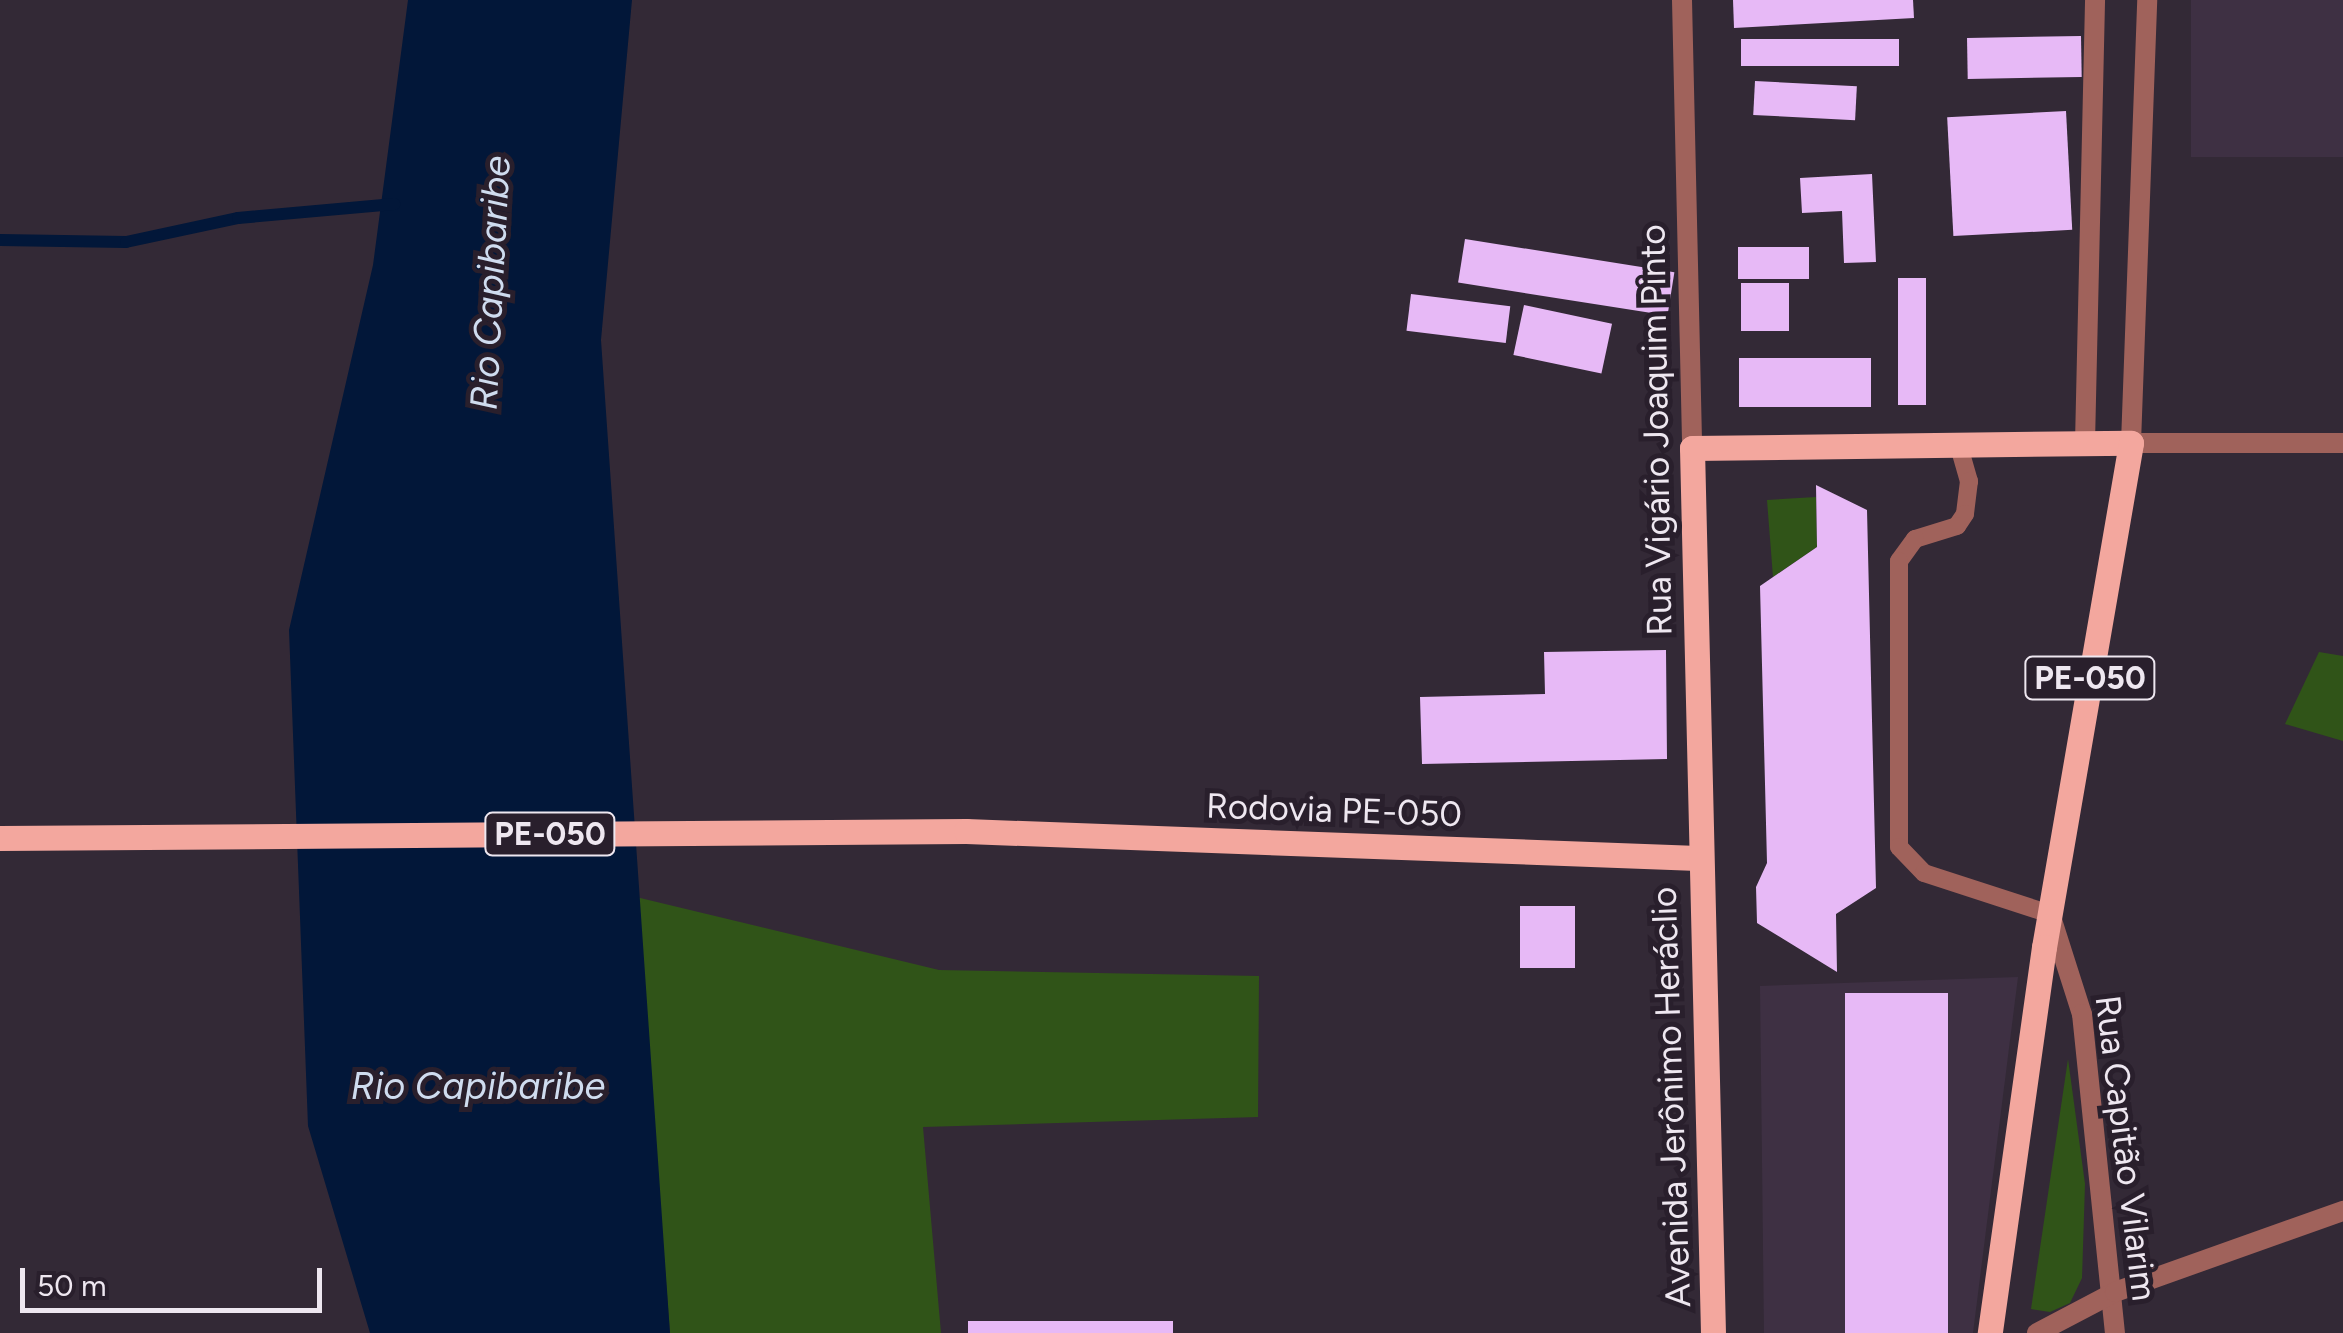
<!DOCTYPE html>
<html>
<head>
<meta charset="utf-8">
<style>
	body { margin:0 }
	#map { position:relative; width:2343px; height:1333px; overflow:hidden; background:#332936; font-family:Figtree,sans-serif }
	div>[style] { position:absolute }
	.built>* { inset:0; background:#3e3043; transform-origin:0 0 }
	.green>* { inset:0; background:#305418 }
	.water>* { inset:0; background:#021739 }
	.stream>* { height:12px; margin:-6px; padding:0 6px; transform-origin:6px; border-radius:6px; background:#021739 }
	.building>* { inset:0; background:#e7b9f6; transform-origin:0 0 }
	.service>* { height:18px; margin:-9px; padding:0 9px; transform-origin:9px; border-radius:9px; background:#a0625b }
	.minor>* { height:20px; margin:-10px; padding:0 10px; transform-origin:10px; border-radius:10px; background:#a0625b }
	.tertiary>* { height:20px; margin:-10px; padding:0 10px; transform-origin:10px; border-radius:10px; background:#a0625b }
	.primary>* { height:25px; margin:-12.5px; padding:0 12.5px; transform-origin:12.5px; border-radius:12.5px; background:#f3a79e }
	span { translate:-50% -50%; white-space:nowrap; text-align:center; line-height:1.15; -webkit-text-stroke:10px #291f2c; paint-order:stroke }
	.shield-label span { padding:2px 8px; background:#291f2c; border:2px solid; border-radius:8px; -webkit-text-stroke-width:0 }
	.shield-label { font-size:32px; color:#eee7f0; font-weight:700 }
	.street-label { font-size:35px; color:#eee7f0 }
	.water-label { font-size:38px; color:#cfdcef; font-style:italic }
	.scale { position:absolute; left:20px; top:1268px; width:302px; height:45px; box-sizing:border-box; border:5px solid #eee7f0; border-top:0; padding-left:12px; font-size:30px; line-height:35px; white-space:nowrap; color:#eee7f0; -webkit-text-stroke:8px #291f2c; paint-order:stroke }
</style>
</head>
<body>
<div id="map">
	<div class="built">
		<i style="left:2191px;top:0;width:152px;height:157px"></i>
		<i style="clip-path:polygon(2018px 977px,1973px 1333px,1764px 1333px,1760px 986px)"></i>
	</div>
	<div class="green">
		<i style="clip-path:polygon(1816px 497px,1817px 547px,1773px 577px,1767px 500px)"></i>
		<i style="clip-path:polygon(2319px 652px,2343px 656px,2343px 741px,2285px 724px)"></i>
		<i style="clip-path:polygon(636px 897px,939px 970px,1259px 976px,1258px 1117px,923px 1127px,941px 1333px,670px 1333px)"></i>
		<i style="clip-path:polygon(2068px 1059px,2085px 1184px,2082px 1278px,2070px 1303px,2050px 1312px,2031px 1309px)"></i>
	</div>
	<div class="water">
		<i style="clip-path:polygon(408px 0,632px 0,601px 340px,670px 1333px,370px 1333px,308px 1126px,289px 630px,373px 265px)"></i>
	</div>
	<div class="stream">
		<i style="left:0;top:240px;width:126px;rotate:0.9deg"></i>
		<i style="left:126px;top:242px;width:115px;rotate:-12.1deg"></i>
		<i style="left:238px;top:218px;width:157px;rotate:-5.1deg"></i>
	</div>
	<div class="building">
		<i style="clip-path:polygon(1733px 0,1913px 0,1914px 18px,1734px 28px)"></i>
		<i style="left:2081px;top:36px;width:41px;height:114px;rotate:89deg"></i>
		<i style="left:1899px;top:39px;width:27px;height:158px;rotate:90deg"></i>
		<i style="left:1755px;top:81px;width:102px;height:34px;rotate:3deg"></i>
		<i style="left:2066px;top:111px;width:119px;height:119px;rotate:87deg"></i>
		<i style="clip-path:polygon(1872px 174px,1876px 262px,1844px 263px,1842px 211px,1802px 213px,1800px 178px)"></i>
		<i style="left:1465px;top:239px;width:212px;height:44px;rotate:9deg"></i>
		<i style="left:1738px;top:247px;width:71px;height:32px"></i>
		<i style="left:1898px;top:278px;width:28px;height:127px"></i>
		<i style="left:1789px;top:283px;width:48px;height:48px;rotate:90deg"></i>
		<i style="left:1411px;top:294px;width:100px;height:37px;rotate:7deg"></i>
		<i style="left:1524px;top:305px;width:90px;height:51px;rotate:12deg"></i>
		<i style="left:1739px;top:358px;width:132px;height:49px"></i>
		<i style="clip-path:polygon(1816px 485px,1867px 510px,1876px 888px,1836px 914px,1837px 972px,1757px 923px,1756px 887px,1767px 863px,1760px 586px,1817px 547px)"></i>
		<i style="clip-path:polygon(1666px 650px,1667px 759px,1422px 764px,1420px 697px,1545px 694px,1544px 652px)"></i>
		<i style="left:1520px;top:906px;width:55px;height:62px"></i>
		<i style="left:1948px;top:993px;width:340px;height:103px;rotate:90deg"></i>
		<i style="left:968px;top:1321px;width:205px;height:12px"></i>
	</div>
	<div class="service">
		<i style="left:1958px;top:443px;width:40px;rotate:74deg"></i>
		<i style="left:1969px;top:481px;width:33px;rotate:97deg"></i>
		<i style="left:1965px;top:514px;width:14px;rotate:124deg"></i>
		<i style="left:1957px;top:526px;width:44px;rotate:162.8deg"></i>
		<i style="left:1915px;top:539px;width:27px;rotate:126deg"></i>
		<i style="left:1899px;top:561px;width:286px;rotate:90deg"></i>
		<i style="left:1899px;top:847px;width:36px;rotate:46deg"></i>
		<i style="left:1924px;top:873px;width:133px;rotate:18deg"></i>
	</div>
	<div class="minor">
		<i style="left:2131px;top:443px;width:212px"></i>
		<i style="left:2051px;top:917px;width:102px;rotate:72.3deg"></i>
		<i style="left:2082px;top:1014px;width:321px;rotate:84.1deg"></i>
	</div>
	<div class="tertiary">
		<i style="left:1682px;top:0;width:448px;rotate:88.7deg"></i>
		<i style="left:2085px;top:443px;width:443px;rotate:-88.7deg"></i>
		<i style="left:2131px;top:443px;width:443px;rotate:-87.9deg"></i>
		<i style="left:2037px;top:1333px;width:88px;rotate:-27.7deg"></i>
		<i style="left:2115px;top:1292px;width:242px;rotate:-19.6deg"></i>
	</div>
	<div class="primary">
		<i style="left:0;top:838px;width:966px;rotate:-0.42deg"></i>
		<i style="left:966px;top:831px;width:732px;rotate:2.11deg"></i>
		<i style="left:1713px;top:1333px;width:885px;rotate:-91.36deg"></i>
		<i style="left:1692px;top:448px;width:439px;rotate:-0.7deg"></i>
		<i style="left:2131px;top:443px;width:511px;rotate:99.79deg"></i>
		<i style="left:2044px;top:947px;width:390px;rotate:98deg"></i>
	</div>
	<div class="shield-label">
		<span style="left:2090px;top:678px">PE-050</span>
		<span style="left:550px;top:834px">PE-050</span>
	</div>
	<div class="street-label">
		<span style="left:1656px;top:430px;rotate:-91deg">Rua Vigário Joaquim Pinto</span>
		<span style="left:1334px;top:810px;rotate:2deg">Rodovia PE-050</span>
		<span style="left:1671px;top:1097px;rotate:-92deg">Avenida Jerônimo Heráclio</span>
		<span style="left:2126px;top:1148px;rotate:83deg">Rua Capitão Vilarim</span>
	</div>
	<div class="water-label">
		<span style="left:491px;top:283px;rotate:-87deg">Rio Capibaribe</span>
		<span style="left:478px;top:1087px">Rio Capibaribe</span>
	</div>
	<div class="scale">50 m</div>
</div>
</body>
</html>
